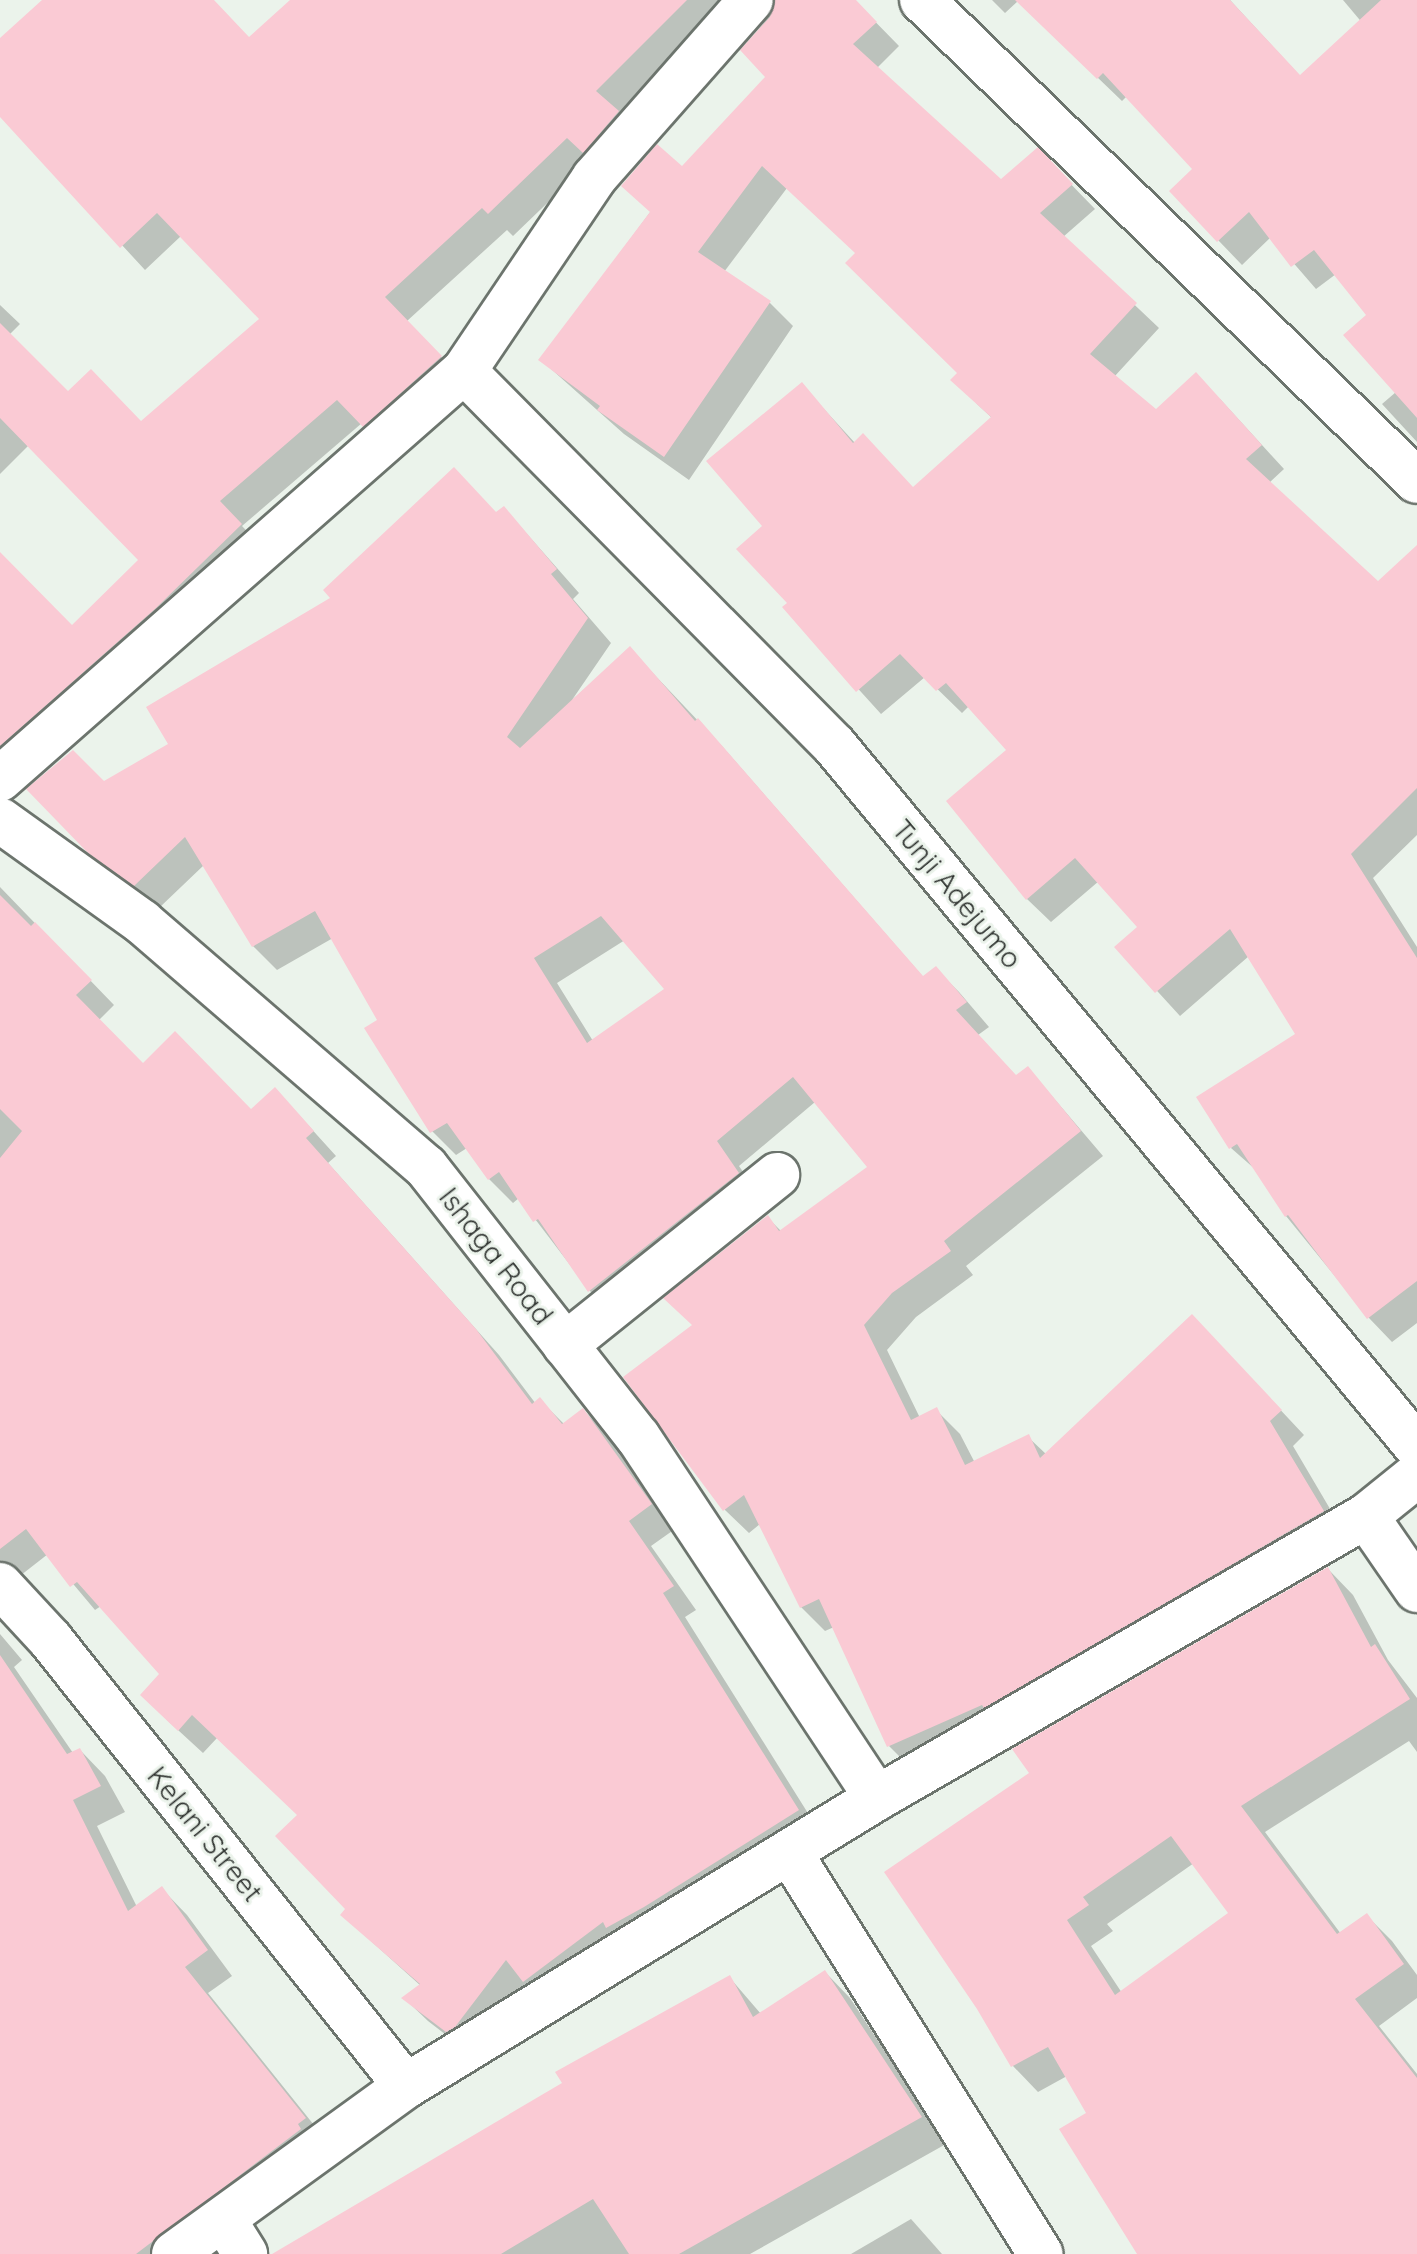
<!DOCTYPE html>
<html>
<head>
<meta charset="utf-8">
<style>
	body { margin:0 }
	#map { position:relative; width:1417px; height:2254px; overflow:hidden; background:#ebf3eb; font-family:Quicksand,sans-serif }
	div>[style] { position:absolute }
	.shadow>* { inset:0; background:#0003 }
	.building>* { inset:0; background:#facad4 }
	.roads { filter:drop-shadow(2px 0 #6c746d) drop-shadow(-2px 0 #6c746d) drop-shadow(0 2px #6c746d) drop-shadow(0 -2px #6c746d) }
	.minor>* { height:44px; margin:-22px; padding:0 22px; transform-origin:22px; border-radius:22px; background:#fff }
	span { translate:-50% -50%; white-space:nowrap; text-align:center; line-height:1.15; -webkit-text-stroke:6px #ebf3eb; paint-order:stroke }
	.street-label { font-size:28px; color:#2d312e }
</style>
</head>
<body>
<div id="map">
	<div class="shadow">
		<i style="clip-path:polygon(45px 0,212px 0,250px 39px,293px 0,767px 0,715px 19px,620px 114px,642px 136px,592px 160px,513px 236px,507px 230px,407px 321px,464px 381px,388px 449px,362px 423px,242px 526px,264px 549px,0 791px,0 554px,72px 628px,141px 560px,29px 445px,0 474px,0 305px,20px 324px,9px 335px,68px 394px,141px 423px,262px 319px,181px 236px,145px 270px,0 113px,0 41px)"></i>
		<i style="clip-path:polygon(777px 0,854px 0,899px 46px,877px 68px,1001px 182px,1061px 174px,1095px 209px,1063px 237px,1159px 328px,1114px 377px,1156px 411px,1220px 399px,1284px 469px,1269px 483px,1378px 583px,1417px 547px,1417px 835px,1373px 878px,1417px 947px,1417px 1323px,1392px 1342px,1369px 1318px,1286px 1216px,1256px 1170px,1231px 1148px,1298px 1035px,1249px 956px,1180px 1016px,1117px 947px,1140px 928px,1099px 881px,1051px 922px,1027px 899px,1009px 751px,969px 706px,962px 713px,925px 677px,881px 714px,785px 608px,790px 603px,765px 526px,802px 385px,855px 443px,914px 489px,992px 418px,977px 404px,959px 374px,857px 253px,787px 188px,724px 272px,770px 303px,793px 326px,689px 480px,624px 434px,541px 360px,682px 169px,768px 77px,743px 50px,777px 6px)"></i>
		<i style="clip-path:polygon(992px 0,1230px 0,1417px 203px,1417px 442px,1382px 404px,1396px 392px,1368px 315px,1336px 274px,1316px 289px,1271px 237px,1242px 265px,1171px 191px,1194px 169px,1127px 96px,1122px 101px,1018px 1px,1005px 13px)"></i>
		<i style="clip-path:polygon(1343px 0,1417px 0,1417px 88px)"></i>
		<i style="clip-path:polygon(evenodd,504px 508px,579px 593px,573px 599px,611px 643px,572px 700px,630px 649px,721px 745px,924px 978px,935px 968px,959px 992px,989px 1027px,978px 1035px,1017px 1077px,1028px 1068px,1103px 1156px,966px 1266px,973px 1275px,916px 1317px,887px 1350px,920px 1418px,936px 1410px,960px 1434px,975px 1463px,1028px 1437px,1047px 1455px,1216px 1341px,1304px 1435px,1293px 1446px,1346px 1536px,913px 1770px,889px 1746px,834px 1627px,825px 1631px,801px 1607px,760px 1524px,749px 1533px,725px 1510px,694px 1326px,767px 1217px,781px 1231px,869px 1167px,815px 1102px,739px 1166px,761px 1198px,614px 1315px,590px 1291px,519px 1198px,513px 1203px,489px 1179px,467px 1148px,456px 1155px,432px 1131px,380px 1020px,333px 938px,277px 970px,253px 946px,204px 865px,159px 908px,115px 876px,29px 789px,104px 784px,171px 745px,504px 508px,625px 940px,667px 989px,593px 1041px,557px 983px,625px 940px)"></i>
		<i style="clip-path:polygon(0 887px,114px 1005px,99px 1020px,143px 1065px,251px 1111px,298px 1114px,336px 1156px,328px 1163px,499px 1355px,536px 1404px,540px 1400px,564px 1424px,583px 1410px,607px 1434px,675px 1529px,651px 1546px,696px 1610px,685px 1617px,821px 1834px,548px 2005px,528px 1985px,472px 2055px,428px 2021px,404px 1998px,421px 1986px,342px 1915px,348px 1909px,299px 1815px,217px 1738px,203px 1753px,166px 1719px,162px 1674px,101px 1606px,95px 1610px,48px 1554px,16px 1579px,0 1564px)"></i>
		<i style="clip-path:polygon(evenodd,1328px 1569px,1353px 1595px,1388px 1660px,1417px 1698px,1417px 1752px,1409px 1741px,1265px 1832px,1341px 1934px,1367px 1916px,1392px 1941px,1417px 1975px,1417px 1998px,1379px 2026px,1417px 2074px,1417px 2254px,1140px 2254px,1089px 2114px,1067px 2076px,1038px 2092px,1013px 2066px,978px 2008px,1328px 1569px,1194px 1863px,1231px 1914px,1122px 1993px,1091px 1946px,1113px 1931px,1107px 1924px,1194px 1863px)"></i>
		<i style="clip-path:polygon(0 1634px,22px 1660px,14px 1667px,73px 1753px,80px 1750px,105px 1776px,125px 1812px,97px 1826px,137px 1907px,162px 1889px,187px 1915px,232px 1976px,208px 1993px,330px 2145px,196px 2254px,0 2254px)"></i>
		<i style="clip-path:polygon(825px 1972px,850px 1998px,946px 2144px,750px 2254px,310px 2254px,730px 1978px,761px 2014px)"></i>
		<i style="clip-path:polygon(911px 2219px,942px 2254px,851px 2254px)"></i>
	</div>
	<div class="building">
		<i style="clip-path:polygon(42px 0,214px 0,249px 37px,290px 0,687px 0,596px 91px,619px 111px,583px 153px,567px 138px,488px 214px,482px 208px,385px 297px,442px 356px,363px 427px,337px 400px,220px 501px,242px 524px,156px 608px,0 746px,0 552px,72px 625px,138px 560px,0 418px,0 323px,68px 391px,91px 369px,141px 421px,259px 319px,157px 213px,120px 248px,0 117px,0 38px)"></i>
		<i style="clip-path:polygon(775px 0,856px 0,877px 22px,853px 44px,1001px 179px,1038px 147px,1073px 184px,1040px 213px,1137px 303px,1090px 354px,1156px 409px,1196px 372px,1262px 445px,1246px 459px,1378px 581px,1417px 545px,1417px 788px,1351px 854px,1417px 958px,1417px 1281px,1367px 1319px,1288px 1215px,1285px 1217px,1237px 1144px,1229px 1149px,1196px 1097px,1295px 1034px,1230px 929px,1155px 993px,1114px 947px,1137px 927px,1075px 858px,1026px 900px,946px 801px,1006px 750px,946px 683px,936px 691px,900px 654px,856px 692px,782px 607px,787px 603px,736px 549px,762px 526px,706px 461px,802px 382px,853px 443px,863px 433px,913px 487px,991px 417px,950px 380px,957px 373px,845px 263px,855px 253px,762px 166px,698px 252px,771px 301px,664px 457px,597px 410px,600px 406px,538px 360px,650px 212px,621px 186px,657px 144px,682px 166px,765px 77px,740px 50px,770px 17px)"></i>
		<i style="clip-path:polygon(1015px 0,1230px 0,1300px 75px,1381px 0,1417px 0,1417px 418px,1343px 335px,1366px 315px,1314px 250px,1291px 267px,1249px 212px,1217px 242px,1169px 191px,1192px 169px,1103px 73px,1097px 79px)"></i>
		<i style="clip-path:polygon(evenodd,454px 467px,496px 512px,504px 506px,557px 569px,551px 574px,588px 618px,507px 737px,520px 748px,630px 646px,695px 721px,698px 718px,923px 976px,936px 966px,967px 1002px,956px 1010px,1016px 1075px,1028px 1066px,1081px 1131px,944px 1241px,951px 1251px,892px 1293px,864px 1325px,911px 1420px,937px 1407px,965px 1465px,1029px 1434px,1040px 1458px,1192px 1314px,1282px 1410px,1270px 1421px,1324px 1511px,984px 1708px,982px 1705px,887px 1747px,819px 1599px,800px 1608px,744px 1495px,723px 1511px,623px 1377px,692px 1325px,663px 1298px,768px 1215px,779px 1231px,867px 1167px,793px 1077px,717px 1141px,739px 1173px,588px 1292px,538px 1219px,533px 1222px,499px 1172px,488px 1180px,447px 1123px,430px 1133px,364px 1028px,377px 1020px,315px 911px,252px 947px,185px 837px,134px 886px,88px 853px,26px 789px,73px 750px,104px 781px,168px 744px,146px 707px,330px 598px,323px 590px,454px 467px,601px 916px,664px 989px,587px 1043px,534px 958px,601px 916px)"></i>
		<i style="clip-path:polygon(0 895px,31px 926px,35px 922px,92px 980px,76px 995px,143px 1063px,175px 1031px,251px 1109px,275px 1087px,314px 1131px,306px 1138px,476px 1329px,532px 1404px,540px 1397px,562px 1424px,583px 1408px,652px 1504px,629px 1521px,674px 1586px,663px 1593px,799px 1810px,644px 1907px,606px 1928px,603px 1922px,523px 1982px,506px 1960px,455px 2027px,446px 2032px,401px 1998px,420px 1984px,340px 1915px,345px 1909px,275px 1836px,297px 1815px,192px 1715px,178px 1731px,140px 1695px,159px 1674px,77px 1582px,70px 1587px,26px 1529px,0 1549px,0 1158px,22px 1131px,0 1109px)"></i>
		<i style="clip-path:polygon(evenodd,1328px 1567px,1371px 1647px,1375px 1644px,1410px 1699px,1241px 1806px,1337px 1934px,1367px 1913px,1404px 1964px,1355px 1999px,1417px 2078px,1417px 2254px,1137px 2254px,1059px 2129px,1086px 2113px,1048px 2047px,1011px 2067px,977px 2009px,884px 1872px,1029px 1773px,1012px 1749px,1328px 1567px,1171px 1836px,1228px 1913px,1115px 1995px,1067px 1920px,1089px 1905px,1083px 1897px,1171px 1836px)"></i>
		<i style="clip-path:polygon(0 1655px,67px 1754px,80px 1748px,101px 1786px,73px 1800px,128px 1911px,162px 1886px,208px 1950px,185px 1967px,306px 2118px,298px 2124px,301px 2129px,136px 2254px,0 2254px)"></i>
		<i style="clip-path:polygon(825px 1970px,922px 2117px,679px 2254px,629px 2254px,593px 2199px,501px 2254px,272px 2254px,562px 2083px,555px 2072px,730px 1975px,753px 2017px)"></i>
	</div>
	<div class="roads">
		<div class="minor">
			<i style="left:922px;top:0;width:690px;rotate:44.18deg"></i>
			<i style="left:464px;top:371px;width:526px;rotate:45.31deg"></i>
			<i style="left:834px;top:745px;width:913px;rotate:50.29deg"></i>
			<i style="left:0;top:779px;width:618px;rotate:-41.33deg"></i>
			<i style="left:464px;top:371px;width:233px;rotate:-56deg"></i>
			<i style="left:594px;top:178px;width:237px;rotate:-48.6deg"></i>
			<i style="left:0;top:820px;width:175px;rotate:35.7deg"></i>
			<i style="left:142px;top:922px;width:375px;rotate:40.8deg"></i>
			<i style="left:426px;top:1167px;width:343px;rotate:51.9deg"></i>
			<i style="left:638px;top:1437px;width:433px;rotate:56.5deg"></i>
			<i style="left:565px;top:1345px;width:272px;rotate:-38.7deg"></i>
			<i style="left:1366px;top:1516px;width:90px;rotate:55.4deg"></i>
			<i style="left:0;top:1585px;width:74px;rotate:47.2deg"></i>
			<i style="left:50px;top:1639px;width:571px;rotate:51.47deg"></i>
			<i style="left:790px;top:1853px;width:473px;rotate:58deg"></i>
			<i style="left:224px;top:2220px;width:40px;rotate:58deg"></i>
			<i style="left:174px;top:2254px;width:286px;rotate:-35.9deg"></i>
			<i style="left:406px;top:2086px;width:552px;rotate:-31.44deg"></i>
			<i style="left:877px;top:1798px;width:564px;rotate:-29.97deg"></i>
			<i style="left:1366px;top:1516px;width:65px;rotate:-38.8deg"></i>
		</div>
	</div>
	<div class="street-label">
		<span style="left:957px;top:894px;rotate:50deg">Tunji Adejumo</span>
		<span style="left:496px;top:1256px;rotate:52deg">Ishaga Road</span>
		<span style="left:205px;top:1834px;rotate:51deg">Kelani Street</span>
	</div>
</div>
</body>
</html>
